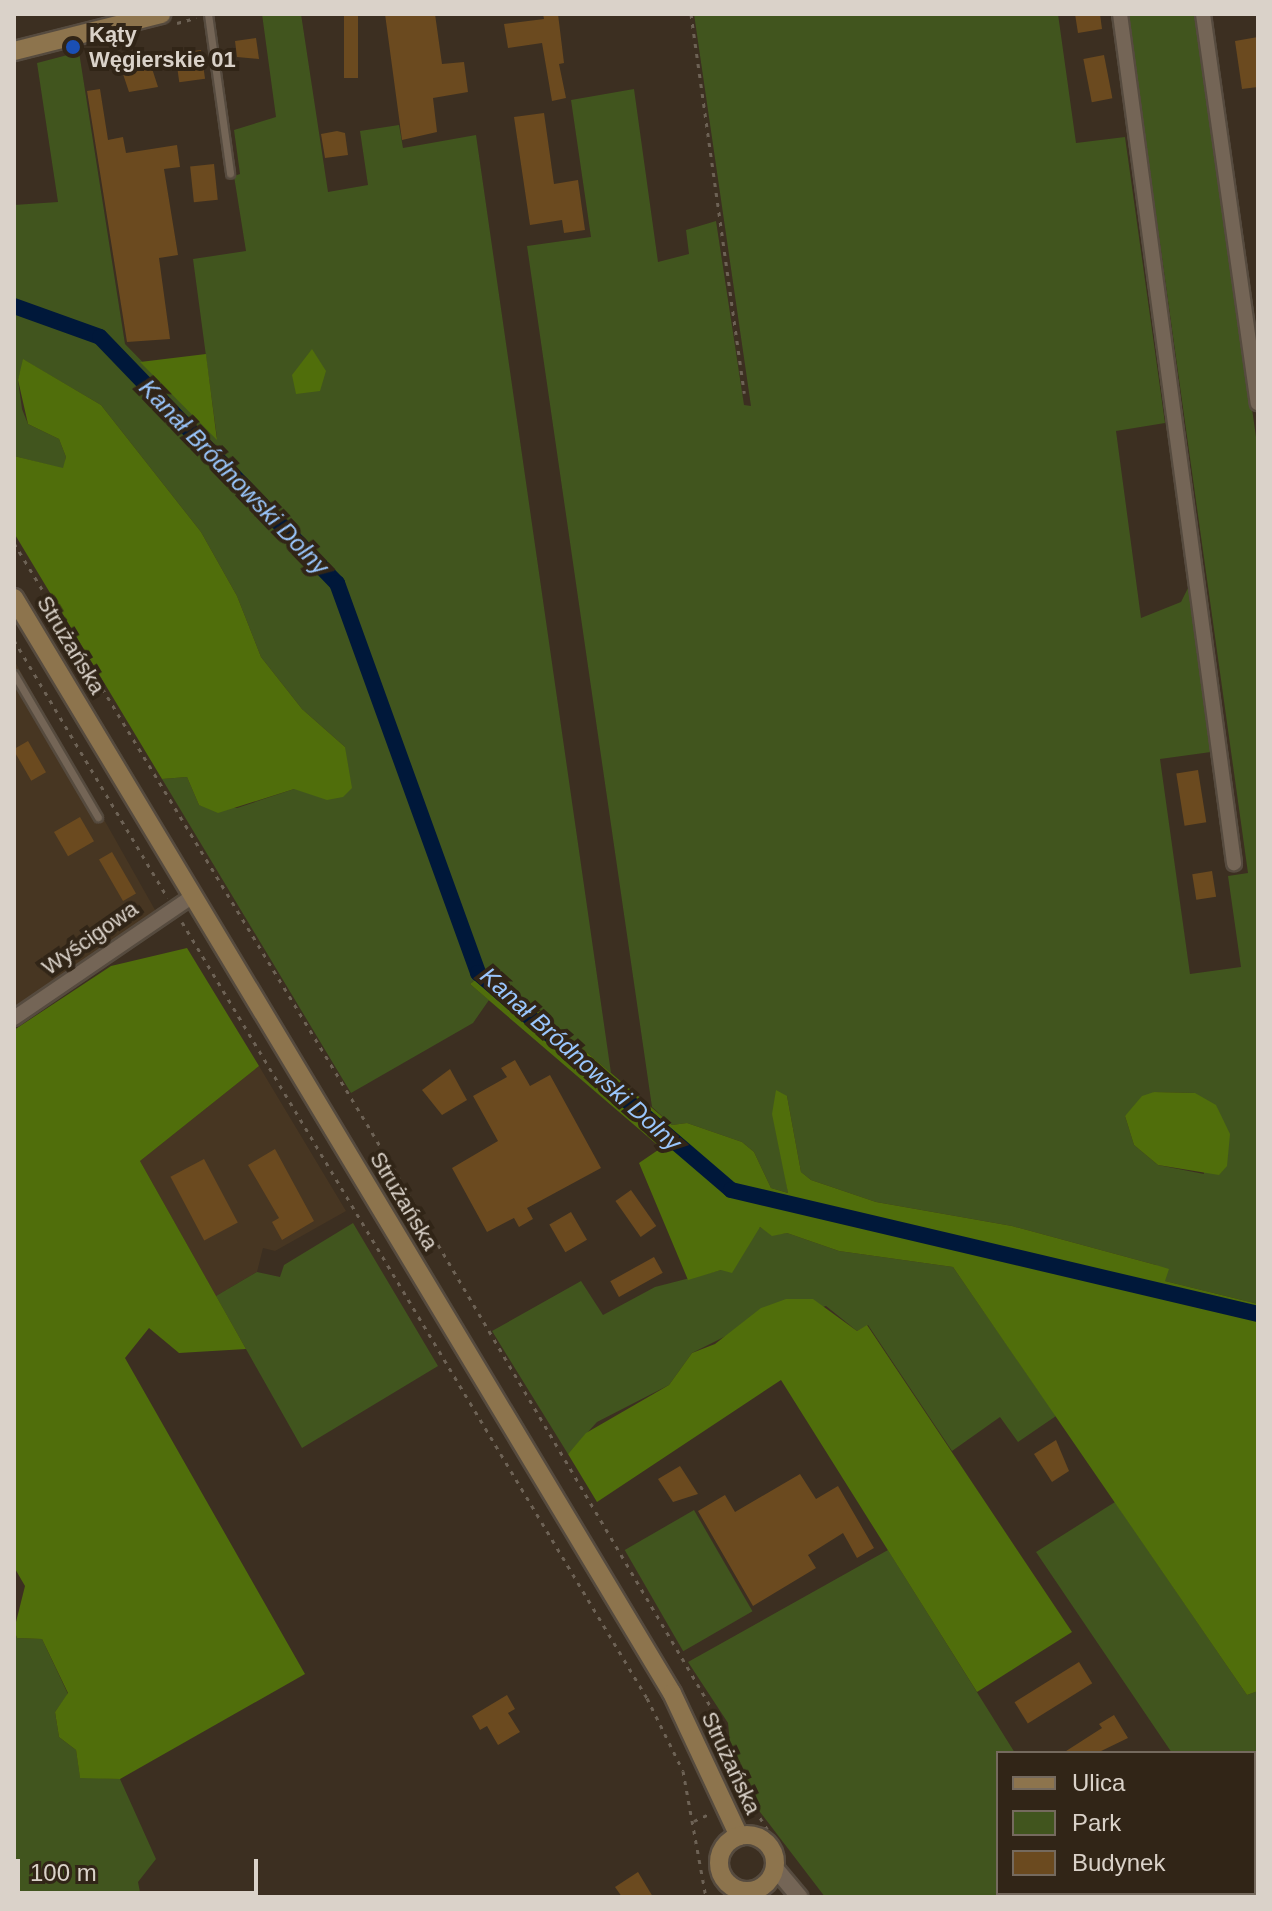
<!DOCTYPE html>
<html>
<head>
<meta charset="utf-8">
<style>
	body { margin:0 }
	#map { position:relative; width:1272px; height:1911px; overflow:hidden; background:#3c2f21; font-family:Helvetica,sans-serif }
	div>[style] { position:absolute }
	.built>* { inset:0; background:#473622 }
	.green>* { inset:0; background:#41551e; transform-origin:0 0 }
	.forest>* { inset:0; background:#506e0b }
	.canal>* { height:16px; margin:-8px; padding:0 8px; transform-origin:8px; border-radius:8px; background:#00183a }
	.building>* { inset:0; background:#6b4a1f; transform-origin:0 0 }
	.path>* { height:3px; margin-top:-1.5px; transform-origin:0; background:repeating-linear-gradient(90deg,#6d6255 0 4px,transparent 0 10px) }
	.roads { filter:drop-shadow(2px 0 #564b3f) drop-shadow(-2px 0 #564b3f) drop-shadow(0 2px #564b3f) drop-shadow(0 -2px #564b3f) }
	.service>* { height:7px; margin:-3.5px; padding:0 3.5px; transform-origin:3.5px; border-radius:3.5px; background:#746556 }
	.minor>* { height:14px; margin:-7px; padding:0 7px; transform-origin:7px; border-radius:7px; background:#746556 }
	.tertiary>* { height:16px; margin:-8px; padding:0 8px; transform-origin:8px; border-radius:8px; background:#746556 }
	.secondary>* { height:18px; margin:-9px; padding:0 9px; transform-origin:9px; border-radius:9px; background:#8d744d }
	.secondary>.ring { margin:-9px; padding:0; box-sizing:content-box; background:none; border:18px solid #8d744d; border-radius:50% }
	.dots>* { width:22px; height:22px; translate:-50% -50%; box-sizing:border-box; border:4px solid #312517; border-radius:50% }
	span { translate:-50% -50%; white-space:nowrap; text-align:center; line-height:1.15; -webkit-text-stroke:8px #312517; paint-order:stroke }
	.poi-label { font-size:22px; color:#dad2c9; font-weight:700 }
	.left { translate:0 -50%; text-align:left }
	.street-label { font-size:22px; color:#dad2c9 }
	.water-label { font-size:24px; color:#9ac6fd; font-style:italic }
	.frame { position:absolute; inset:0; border:16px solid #dad2c9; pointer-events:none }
	.legend { position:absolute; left:996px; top:1751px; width:260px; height:144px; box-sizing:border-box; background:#312517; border:2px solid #756a5e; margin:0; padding:10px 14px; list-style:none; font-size:24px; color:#dad2c9 }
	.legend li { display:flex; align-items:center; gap:16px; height:40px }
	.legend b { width:40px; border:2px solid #756a5e }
	.scale { position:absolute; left:16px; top:1859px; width:242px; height:36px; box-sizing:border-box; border:4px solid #dad2c9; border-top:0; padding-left:10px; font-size:24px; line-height:28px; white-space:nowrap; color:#dad2c9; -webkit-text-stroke:6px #312517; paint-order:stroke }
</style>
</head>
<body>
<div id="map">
	<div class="built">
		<i style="clip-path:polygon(14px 660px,159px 917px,14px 1010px)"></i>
		<i style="clip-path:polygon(259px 1066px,346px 1211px,275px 1251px,263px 1248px,257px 1272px,216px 1296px,140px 1161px)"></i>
	</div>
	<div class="green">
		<i style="clip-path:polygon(262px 14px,301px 14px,328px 192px,368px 185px,360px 131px,399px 125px,403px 148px,476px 135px,611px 1073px,489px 969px,470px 984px,489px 1000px,473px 1023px,351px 1093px,162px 779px,187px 777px,199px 805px,237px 808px,294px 789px,345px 747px,302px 709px,261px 657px,237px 596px,201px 532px,101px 405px,24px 360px,18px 380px,22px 409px,28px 424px,59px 439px,66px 457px,64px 469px,14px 456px,14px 205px,58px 202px,37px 63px,79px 52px,125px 344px,217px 438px,193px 259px,246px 251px,234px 176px,240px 174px,234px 130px,276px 117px)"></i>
		<i style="clip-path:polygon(evenodd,694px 14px,1058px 14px,1076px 143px,1125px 137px,1165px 423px,1116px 431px,1141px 618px,1181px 602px,1188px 588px,1211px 752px,1160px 759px,1190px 974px,1241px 967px,1228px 876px,1248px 873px,1128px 14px,1196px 14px,1258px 451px,1258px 1304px,1165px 1281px,1156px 1265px,1012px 1226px,876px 1202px,811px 1180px,801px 1172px,787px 1096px,784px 1168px,788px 1193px,771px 1188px,754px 1152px,742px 1142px,687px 1123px,672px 1125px,652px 1107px,527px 246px,591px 237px,571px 100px,634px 89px,658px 262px,689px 254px,686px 230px,716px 221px,744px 405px,751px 406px,694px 14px,1154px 1092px,1195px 1093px,1204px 1174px,1158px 1165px,1134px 1145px,1125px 1116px,1154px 1092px)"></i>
		<i style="clip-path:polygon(353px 1223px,438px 1366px,302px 1448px,216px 1296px,257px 1272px,280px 1277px,284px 1265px)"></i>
		<i style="clip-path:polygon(760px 1227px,772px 1235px,787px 1233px,839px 1251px,953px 1267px,1056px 1416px,1018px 1442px,1000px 1417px,952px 1451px,868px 1325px,857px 1331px,826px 1306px,726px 1336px,692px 1353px,669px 1385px,597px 1422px,568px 1454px,492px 1331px,581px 1281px,603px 1315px,655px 1287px,721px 1270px)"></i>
		<i style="clip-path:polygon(1115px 1502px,1247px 1695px,1258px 1691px,1258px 1859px,1254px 1753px,1172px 1753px,1036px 1552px)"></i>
		<i style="left:694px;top:1510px;width:117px;height:80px;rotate:60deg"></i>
		<i style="clip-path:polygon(888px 1550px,1015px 1753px,998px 1753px,998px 1893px,1108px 1897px,825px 1897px,757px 1808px,732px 1764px,728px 1723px,688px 1662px)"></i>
		<i style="clip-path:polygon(14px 1630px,17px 1638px,42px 1639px,68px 1694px,55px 1712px,59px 1737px,76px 1750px,80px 1777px,120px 1779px,156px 1859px,138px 1882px,141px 1897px,14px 1897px)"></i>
	</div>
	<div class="forest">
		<i style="clip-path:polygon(312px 349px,326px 371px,320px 391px,296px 394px,292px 375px)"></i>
		<i style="clip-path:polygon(206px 354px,217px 440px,140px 362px)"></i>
		<i style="clip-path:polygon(23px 359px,101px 405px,201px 532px,237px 596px,261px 657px,302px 709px,345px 747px,352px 788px,343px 797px,327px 800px,294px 789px,218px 813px,199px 805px,187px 777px,162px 779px,14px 533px,14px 456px,63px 468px,66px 457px,59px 439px,28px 424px,18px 380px)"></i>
		<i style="clip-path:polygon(187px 948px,259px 1066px,140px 1161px,246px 1349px,179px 1353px,149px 1328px,125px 1358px,305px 1674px,120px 1779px,80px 1778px,76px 1750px,59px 1737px,55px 1712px,68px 1693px,42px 1639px,17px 1638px,14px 1630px,25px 1586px,14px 1567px,14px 1030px,111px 966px)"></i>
		<i style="clip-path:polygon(489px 969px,672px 1125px,687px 1123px,742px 1142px,754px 1152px,771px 1188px,788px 1193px,772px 1114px,776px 1090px,787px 1096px,801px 1172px,811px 1180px,876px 1202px,1012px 1226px,1156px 1265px,1169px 1269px,1165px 1281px,1258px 1304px,1258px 1691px,1247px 1695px,953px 1267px,839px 1251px,787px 1233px,772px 1236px,760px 1227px,732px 1273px,721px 1270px,688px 1280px,639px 1163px,661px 1148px,470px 984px)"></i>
		<i style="clip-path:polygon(1154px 1092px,1195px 1093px,1216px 1105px,1230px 1134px,1227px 1166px,1219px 1175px,1158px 1165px,1134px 1145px,1125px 1116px,1142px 1096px)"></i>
		<i style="clip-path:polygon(786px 1299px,813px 1299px,857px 1331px,867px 1325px,1072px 1632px,977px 1692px,781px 1380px,597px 1502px,568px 1454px,586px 1433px,669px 1385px,692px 1353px,715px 1344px,761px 1308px)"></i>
	</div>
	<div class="canal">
		<i style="left:14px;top:306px;width:91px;rotate:19.8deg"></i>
		<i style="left:100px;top:337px;width:342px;rotate:46.1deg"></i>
		<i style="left:337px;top:583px;width:415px;rotate:70.1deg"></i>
		<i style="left:478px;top:973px;width:333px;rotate:40.6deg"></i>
		<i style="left:731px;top:1190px;width:541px;rotate:13.24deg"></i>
	</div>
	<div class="building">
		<i style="left:344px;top:14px;width:14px;height:64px"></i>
		<i style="clip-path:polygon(385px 14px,435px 14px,442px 64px,464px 62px,468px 92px,433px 98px,437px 132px,402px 140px)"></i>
		<i style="clip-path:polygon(543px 14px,558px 14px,564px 63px,559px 64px,566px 98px,552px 101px,542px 43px,508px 48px,504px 24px,544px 19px)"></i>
		<i style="clip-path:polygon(1075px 14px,1100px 14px,1102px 29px,1078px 33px)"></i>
		<i style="clip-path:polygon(1258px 37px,1258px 87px,1242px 89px,1235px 41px)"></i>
		<i style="clip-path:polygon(256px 38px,259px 59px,237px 57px,235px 41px)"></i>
		<i style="left:201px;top:50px;width:29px;height:26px;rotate:82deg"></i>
		<i style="clip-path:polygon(147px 53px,158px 87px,129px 92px,118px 59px)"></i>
		<i style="left:1104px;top:55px;width:44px;height:21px;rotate:79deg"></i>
		<i style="clip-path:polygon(100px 89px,108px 140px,123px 137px,126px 153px,177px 145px,180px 167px,164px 169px,178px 255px,159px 258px,170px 339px,127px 342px,87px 91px)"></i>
		<i style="clip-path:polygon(544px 113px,554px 184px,578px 180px,585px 230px,564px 233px,562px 220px,530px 225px,514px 117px)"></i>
		<i style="clip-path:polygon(337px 131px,345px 133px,348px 155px,325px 158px,321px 134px)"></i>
		<i style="left:214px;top:164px;width:36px;height:24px;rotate:84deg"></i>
		<i style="left:28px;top:741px;width:36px;height:17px;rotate:60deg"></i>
		<i style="left:1198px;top:770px;width:53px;height:22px;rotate:81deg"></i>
		<i style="left:80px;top:817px;width:28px;height:30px;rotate:60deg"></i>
		<i style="left:112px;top:852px;width:48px;height:15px;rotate:60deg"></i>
		<i style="left:1212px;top:871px;width:26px;height:20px;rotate:81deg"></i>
		<i style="clip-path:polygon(515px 1060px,530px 1086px,550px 1075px,601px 1168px,527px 1208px,533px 1219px,519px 1227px,514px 1218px,487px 1232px,452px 1168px,498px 1141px,473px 1096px,507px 1077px,501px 1068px)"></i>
		<i style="clip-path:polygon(450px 1069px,467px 1100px,442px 1115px,422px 1090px)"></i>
		<i style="clip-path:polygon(275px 1149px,314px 1221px,282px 1240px,272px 1222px,279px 1218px,248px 1165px)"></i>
		<i style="left:204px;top:1159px;width:72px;height:38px;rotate:62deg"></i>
		<i style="left:631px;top:1190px;width:44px;height:19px;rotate:55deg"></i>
		<i style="left:571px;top:1212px;width:32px;height:25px;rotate:60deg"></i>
		<i style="left:654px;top:1257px;width:18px;height:50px;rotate:61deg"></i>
		<i style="clip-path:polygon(1056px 1440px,1069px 1471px,1052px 1482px,1034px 1454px)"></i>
		<i style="clip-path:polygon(680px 1466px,698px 1494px,673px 1502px,658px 1479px)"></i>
		<i style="clip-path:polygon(800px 1474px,816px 1499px,838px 1486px,874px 1548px,857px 1558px,843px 1533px,808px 1555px,816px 1568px,753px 1606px,698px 1511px,725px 1495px,735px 1512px)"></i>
		<i style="left:1079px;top:1662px;width:25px;height:76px;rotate:58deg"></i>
		<i style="clip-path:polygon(507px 1695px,515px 1709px,508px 1713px,520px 1732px,498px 1745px,487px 1726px,480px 1730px,472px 1716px)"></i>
		<i style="clip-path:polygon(1114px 1715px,1128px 1738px,1097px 1753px,1063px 1753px,1102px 1728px,1099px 1724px)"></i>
		<i style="clip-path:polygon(638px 1872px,653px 1897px,622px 1897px,615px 1887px)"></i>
	</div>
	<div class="path">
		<i style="left:691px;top:14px;width:383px;rotate:82deg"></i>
		<i style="left:177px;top:23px;width:20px;rotate:-15deg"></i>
		<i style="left:14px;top:543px;width:680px;rotate:58.72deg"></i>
		<i style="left:367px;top:1124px;width:699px;rotate:59.47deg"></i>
		<i style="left:722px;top:1726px;width:41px;rotate:81.7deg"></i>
		<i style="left:728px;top:1767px;width:103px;rotate:57.7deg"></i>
		<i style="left:14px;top:640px;width:300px;rotate:59.2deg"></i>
		<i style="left:182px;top:922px;width:905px;rotate:59.07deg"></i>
		<i style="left:647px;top:1698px;width:81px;rotate:63.7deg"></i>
		<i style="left:683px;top:1771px;width:128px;rotate:79.7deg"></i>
		<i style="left:694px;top:1821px;width:17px;rotate:-25deg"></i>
	</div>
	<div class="roads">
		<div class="service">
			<i style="left:208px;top:14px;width:161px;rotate:82.1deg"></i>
			<i style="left:14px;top:674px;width:166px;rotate:59.6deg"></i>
			<i style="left:1241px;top:1897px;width:11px;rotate:-22deg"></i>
		</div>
		<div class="minor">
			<i style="left:1120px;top:14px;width:857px;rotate:82.35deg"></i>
			<i style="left:1203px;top:14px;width:393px;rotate:82deg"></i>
			<i style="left:14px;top:1018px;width:217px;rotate:-34.3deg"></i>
		</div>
		<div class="tertiary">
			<i style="left:775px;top:1868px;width:38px;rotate:50deg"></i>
		</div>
		<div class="secondary">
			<i style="left:14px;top:51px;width:152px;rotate:-14.1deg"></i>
			<i style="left:14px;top:598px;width:1277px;rotate:59deg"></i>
			<i style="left:672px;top:1693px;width:158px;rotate:64.9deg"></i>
			<i class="ring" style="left:719px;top:1835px;width:38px;height:38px"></i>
		</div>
	</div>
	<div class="dots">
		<i style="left:73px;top:47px;background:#1a4fb4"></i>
	</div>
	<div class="poi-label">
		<span class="left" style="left:89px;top:47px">Kąty<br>Węgierskie 01</span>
	</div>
	<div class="street-label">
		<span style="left:71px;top:645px;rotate:59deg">Strużańska</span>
		<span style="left:90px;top:938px;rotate:-35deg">Wyścigowa</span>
		<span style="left:404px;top:1201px;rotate:59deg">Strużańska</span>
		<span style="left:731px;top:1763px;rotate:65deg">Strużańska</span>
	</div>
	<div class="water-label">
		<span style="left:234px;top:477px;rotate:46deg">Kanał Bródnowski Dolny</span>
		<span style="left:581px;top:1059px;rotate:42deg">Kanał Bródnowski Dolny</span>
	</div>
	<div class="frame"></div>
	<ul class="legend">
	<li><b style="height:10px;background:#8d744d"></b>Ulica</li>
	<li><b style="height:22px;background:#41551e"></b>Park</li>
	<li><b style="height:22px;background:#6b4a1f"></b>Budynek</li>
	</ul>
	<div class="scale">100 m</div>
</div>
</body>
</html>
